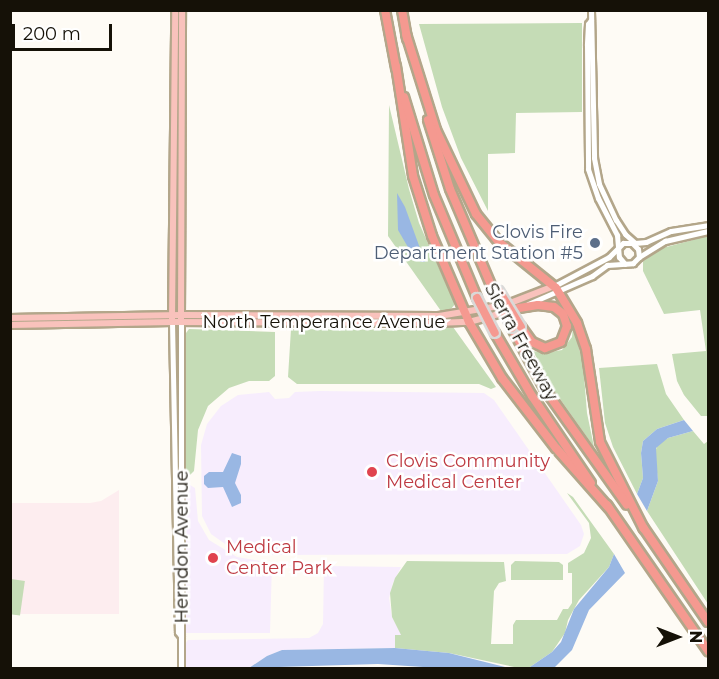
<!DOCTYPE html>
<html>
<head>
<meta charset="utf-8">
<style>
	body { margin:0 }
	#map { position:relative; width:719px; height:679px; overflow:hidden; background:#fefbf5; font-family:Montserrat,sans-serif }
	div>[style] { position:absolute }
	.education>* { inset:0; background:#fdedef }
	.medical>* { inset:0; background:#f7edfd }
	.green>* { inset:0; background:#c5dcb6; transform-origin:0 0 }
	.water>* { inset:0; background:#99b7e3 }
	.roads { filter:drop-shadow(2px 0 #b3a68a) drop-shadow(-2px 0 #b3a68a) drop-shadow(0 2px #b3a68a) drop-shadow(0 -2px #b3a68a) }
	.secondary>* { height:5px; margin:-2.5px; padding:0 2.5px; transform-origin:2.5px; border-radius:2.5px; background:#fff }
	.primary>* { height:6px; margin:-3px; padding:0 3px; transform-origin:3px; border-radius:3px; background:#f9c2bc }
	.highway>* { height:8px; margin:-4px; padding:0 4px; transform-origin:4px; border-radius:4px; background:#f59990 }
	.bridges { filter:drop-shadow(2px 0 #dad9d7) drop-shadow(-2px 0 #dad9d7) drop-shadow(0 2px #dad9d7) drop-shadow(0 -2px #dad9d7) }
	.highway-bridge>* { height:8px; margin:-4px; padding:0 4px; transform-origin:4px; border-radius:4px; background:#f59990 }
	.dots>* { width:16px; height:16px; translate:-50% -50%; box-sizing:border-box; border:3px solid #fff; border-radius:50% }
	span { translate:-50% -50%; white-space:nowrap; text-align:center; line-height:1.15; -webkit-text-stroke:5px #fff; paint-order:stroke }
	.service-label { font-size:18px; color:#4e5e75 }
	.right { translate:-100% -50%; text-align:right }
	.street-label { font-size:18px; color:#151107 }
	.health-label { font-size:18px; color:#be3a42 }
	.left { translate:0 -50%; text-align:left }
	.frame { position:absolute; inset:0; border:12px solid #151107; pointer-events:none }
	.north { position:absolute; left:647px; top:607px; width:60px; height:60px; -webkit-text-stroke:4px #fff; paint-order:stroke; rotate:90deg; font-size:16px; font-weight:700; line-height:24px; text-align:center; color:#151107 }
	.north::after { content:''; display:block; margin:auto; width:21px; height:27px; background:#151107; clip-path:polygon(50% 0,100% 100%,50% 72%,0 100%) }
	.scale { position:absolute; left:12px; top:24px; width:100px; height:27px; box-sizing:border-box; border:3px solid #151107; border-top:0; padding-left:8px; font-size:18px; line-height:21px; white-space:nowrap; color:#151107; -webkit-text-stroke:4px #fff; paint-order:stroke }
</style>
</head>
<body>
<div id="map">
	<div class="education">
		<i style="clip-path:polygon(119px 490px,119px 614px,11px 614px,11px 503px,90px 503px,101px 501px)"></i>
	</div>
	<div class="medical">
		<i style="clip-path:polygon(320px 391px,484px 393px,494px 400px,581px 525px,584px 534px,580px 546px,567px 554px,265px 555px,244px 552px,228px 546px,211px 534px,202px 516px,201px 445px,207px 424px,221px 406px,238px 395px,269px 392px,275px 399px,289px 398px,295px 392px)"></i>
		<i style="clip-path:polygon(190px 485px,195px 488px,198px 521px,209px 540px,237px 557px,272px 563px,270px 633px,186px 633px,186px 489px)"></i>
		<i style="clip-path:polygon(324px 566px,401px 567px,393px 583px,389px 598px,392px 617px,402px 635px,395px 636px,395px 648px,282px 650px,267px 656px,249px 668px,185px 668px,185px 644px,188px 640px,309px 638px,318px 633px,323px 624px)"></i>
	</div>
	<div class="green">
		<i style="clip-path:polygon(582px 23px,582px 112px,516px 113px,515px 153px,488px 154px,488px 211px,461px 158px,442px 107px,419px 24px)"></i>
		<i style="clip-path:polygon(389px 105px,409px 189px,419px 223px,455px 304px,451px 309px,441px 311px,388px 236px)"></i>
		<i style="clip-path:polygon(708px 236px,708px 416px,701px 416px,684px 395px,677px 381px,672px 354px,706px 351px,700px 310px,664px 314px,643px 271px,643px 262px,646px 256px,655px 250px)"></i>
		<i style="clip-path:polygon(573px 326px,583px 363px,587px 413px,594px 447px,553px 389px,533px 351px,545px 353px,562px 350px,572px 337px)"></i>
		<i style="clip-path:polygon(453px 327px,496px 387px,491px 389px,479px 384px,297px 384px,288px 377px,291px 329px,435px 330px)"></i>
		<i style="clip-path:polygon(189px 329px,275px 332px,275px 376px,269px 381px,249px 381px,229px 388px,208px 406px,198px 430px,194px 471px,190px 475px,186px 471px,185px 419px,186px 333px)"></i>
		<i style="clip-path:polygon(657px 364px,666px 394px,684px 420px,657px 429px,643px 441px,641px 453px,643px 478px,637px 494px,613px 447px,605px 423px,599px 368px)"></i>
		<i style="clip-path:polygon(693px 431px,704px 444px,708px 441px,708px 604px,647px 511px,658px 481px,655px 454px,657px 445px,668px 438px)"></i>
		<i style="clip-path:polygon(567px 493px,573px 497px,614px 554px,609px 567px,579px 600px,568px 620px,565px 633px,552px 652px,530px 667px,519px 668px,449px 653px,395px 648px,395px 635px,401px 635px,392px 617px,390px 593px,395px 578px,407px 561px,504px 562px,506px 581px,499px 583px,494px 591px,491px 644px,513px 644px,513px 625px,516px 620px,557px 620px,563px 609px,568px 609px,572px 603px,572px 573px,568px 573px,568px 563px,584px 553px,591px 538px,589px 523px)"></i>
		<i style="clip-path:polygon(515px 561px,559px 562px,563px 565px,563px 580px,511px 580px,511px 565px)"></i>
		<i style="left:11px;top:579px;width:14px;height:35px;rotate:8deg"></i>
	</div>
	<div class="water">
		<i style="clip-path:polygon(397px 193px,405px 207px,425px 262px,421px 262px,409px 249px,398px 230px)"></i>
		<i style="clip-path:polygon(684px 420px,693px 431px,668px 438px,656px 448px,658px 481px,647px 511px,637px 494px,643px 478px,641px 453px,643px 441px,657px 429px)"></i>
		<i style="clip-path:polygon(232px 453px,241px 456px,241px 464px,235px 483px,241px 495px,241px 503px,232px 507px,223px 487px,208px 488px,204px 484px,204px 476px,209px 472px,223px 472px)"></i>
		<i style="clip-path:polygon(614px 554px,625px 573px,589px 610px,572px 650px,554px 668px,438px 668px,378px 664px,249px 668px,267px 656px,282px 650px,395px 648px,449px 653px,505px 667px,530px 667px,552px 652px,561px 642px,574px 609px,609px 567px)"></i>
	</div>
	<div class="roads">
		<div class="secondary">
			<i style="left:591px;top:10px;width:148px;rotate:88.8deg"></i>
			<i style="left:594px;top:158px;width:26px;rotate:79deg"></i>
			<i style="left:599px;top:184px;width:40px;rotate:65deg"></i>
			<i style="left:616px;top:220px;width:17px;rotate:57deg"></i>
			<i style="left:625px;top:234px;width:13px;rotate:42deg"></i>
			<i style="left:635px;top:243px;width:11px;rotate:-5deg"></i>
			<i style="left:646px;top:242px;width:27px;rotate:-24deg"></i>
			<i style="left:671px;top:231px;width:37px;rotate:-9deg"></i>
			<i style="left:591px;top:20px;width:5px;rotate:127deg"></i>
			<i style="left:588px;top:24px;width:21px;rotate:93deg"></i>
			<i style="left:587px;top:45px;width:124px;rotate:89.5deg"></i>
			<i style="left:588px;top:169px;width:31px;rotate:71deg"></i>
			<i style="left:598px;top:198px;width:42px;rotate:62.8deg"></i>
			<i style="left:617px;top:235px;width:22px;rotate:85deg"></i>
			<i style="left:619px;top:257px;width:9px;rotate:49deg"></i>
			<i style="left:639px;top:257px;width:31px;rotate:-32deg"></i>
			<i style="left:665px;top:241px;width:44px;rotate:-13.1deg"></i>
			<i style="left:528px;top:304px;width:70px;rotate:-23.6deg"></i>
			<i style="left:592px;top:276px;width:19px;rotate:-36deg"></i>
			<i style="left:607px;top:265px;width:26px;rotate:-4deg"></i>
			<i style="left:633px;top:263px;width:8px;rotate:-45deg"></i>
			<i style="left:639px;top:257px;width:8px;rotate:-97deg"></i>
			<i style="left:638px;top:249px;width:8px;rotate:-135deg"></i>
			<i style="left:632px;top:243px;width:9px;rotate:180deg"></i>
			<i style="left:623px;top:243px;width:20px;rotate:135deg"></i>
			<i style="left:609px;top:257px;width:62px;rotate:152.2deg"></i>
			<i style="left:172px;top:322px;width:310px;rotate:88.9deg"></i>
			<i style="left:178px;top:632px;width:5px;rotate:53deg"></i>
			<i style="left:181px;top:322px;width:346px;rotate:90deg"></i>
		</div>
		<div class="primary">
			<i style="left:10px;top:318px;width:171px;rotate:-1deg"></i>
			<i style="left:181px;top:315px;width:258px;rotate:0.2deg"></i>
			<i style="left:439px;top:316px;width:67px;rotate:-9.5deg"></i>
			<i style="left:505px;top:305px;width:53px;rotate:-21.2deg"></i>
			<i style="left:172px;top:319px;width:309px;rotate:-89.4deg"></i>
			<i style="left:181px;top:319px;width:309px;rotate:-89.8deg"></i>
			<i style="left:10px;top:325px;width:162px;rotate:-1.1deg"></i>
			<i style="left:172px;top:322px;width:263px;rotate:0.2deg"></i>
			<i style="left:435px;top:323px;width:34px;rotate:-2deg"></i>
			<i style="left:469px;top:322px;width:39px;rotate:-15deg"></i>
		</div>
		<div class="highway">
			<i style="left:385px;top:10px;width:59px;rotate:79.3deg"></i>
			<i style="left:402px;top:10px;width:29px;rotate:80deg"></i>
			<i style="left:406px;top:34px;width:101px;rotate:72.6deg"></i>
			<i style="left:436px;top:130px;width:93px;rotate:64.5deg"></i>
			<i style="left:476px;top:214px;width:36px;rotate:51deg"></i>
			<i style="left:499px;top:242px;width:73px;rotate:38.9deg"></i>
			<i style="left:556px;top:288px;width:41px;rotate:59deg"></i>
			<i style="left:577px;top:323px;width:28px;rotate:71deg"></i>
			<i style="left:586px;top:349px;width:94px;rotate:81.4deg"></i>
			<i style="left:600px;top:442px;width:97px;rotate:63.2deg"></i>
			<i style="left:396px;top:66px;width:111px;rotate:81.2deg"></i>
			<i style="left:413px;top:176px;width:63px;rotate:72.4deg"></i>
			<i style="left:432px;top:236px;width:94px;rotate:66.7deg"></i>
			<i style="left:469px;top:322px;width:65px;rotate:59.5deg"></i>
			<i style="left:502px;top:378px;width:88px;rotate:52.4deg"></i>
			<i style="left:556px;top:448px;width:79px;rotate:48.6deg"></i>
			<i style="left:404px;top:97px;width:102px;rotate:73deg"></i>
			<i style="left:434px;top:195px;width:112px;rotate:67.3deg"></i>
			<i style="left:428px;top:120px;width:72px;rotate:72.3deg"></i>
			<i style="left:450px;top:189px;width:112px;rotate:66.9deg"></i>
			<i style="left:519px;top:308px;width:19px;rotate:-9deg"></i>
			<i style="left:538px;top:305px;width:16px;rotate:7deg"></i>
			<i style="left:554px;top:307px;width:11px;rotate:38deg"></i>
			<i style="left:563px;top:314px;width:13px;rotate:72deg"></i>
			<i style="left:567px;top:326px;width:17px;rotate:111deg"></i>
			<i style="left:561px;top:342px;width:17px;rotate:159deg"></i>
			<i style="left:545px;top:348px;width:14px;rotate:-155deg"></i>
			<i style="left:532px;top:342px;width:19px;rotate:-126deg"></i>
			<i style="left:512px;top:328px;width:68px;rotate:61.9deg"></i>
			<i style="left:544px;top:388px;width:143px;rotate:54.6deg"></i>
			<i style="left:495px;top:333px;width:73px;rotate:59.6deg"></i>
			<i style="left:532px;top:396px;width:105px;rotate:55.9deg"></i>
			<i style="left:607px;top:505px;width:178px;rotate:55.3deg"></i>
			<i style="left:643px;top:527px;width:115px;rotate:55.6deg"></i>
		</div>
	</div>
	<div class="bridges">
		<div class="highway-bridge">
			<i style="left:499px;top:291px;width:42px;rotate:58.6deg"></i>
			<i style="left:494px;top:292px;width:40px;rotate:63.4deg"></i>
			<i style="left:477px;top:298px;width:39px;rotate:63deg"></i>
		</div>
	</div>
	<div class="dots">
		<i style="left:595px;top:243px;background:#5c6f8a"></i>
		<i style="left:372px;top:472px;background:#e0444e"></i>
		<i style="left:213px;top:558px;background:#e0444e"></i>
	</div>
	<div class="service-label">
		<span class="right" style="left:583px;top:243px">Clovis Fire<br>Department Station #5</span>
	</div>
	<div class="street-label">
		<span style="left:324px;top:322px">North Temperance Avenue</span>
		<span style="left:521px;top:342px;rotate:61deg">Sierra Freeway</span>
		<span style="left:182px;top:547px;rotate:-90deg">Herndon Avenue</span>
	</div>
	<div class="health-label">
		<span class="left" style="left:386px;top:472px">Clovis Community<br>Medical Center</span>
		<span class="left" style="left:226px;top:558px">Medical<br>Center Park</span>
	</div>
	<div class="frame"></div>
	<div class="north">N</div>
	<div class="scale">200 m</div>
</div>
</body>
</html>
